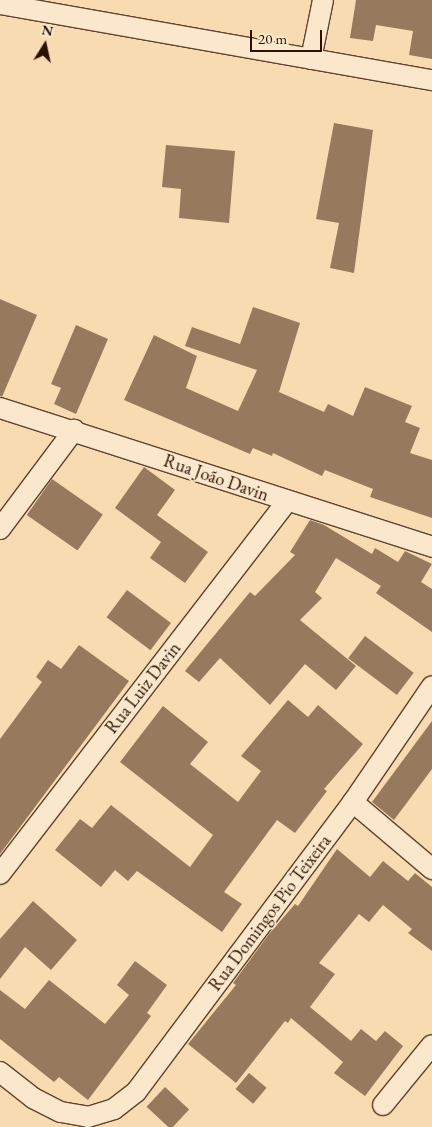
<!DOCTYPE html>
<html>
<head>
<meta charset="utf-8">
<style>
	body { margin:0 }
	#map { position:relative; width:432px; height:1127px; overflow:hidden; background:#f9dbb1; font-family:"EB Garamond",serif }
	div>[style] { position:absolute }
	.building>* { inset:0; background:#977a5d; transform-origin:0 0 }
	.roads { filter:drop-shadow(1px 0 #5f432e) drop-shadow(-1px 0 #5f432e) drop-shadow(0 1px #5f432e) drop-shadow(0 -1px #5f432e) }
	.street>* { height:20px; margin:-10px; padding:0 10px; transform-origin:10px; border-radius:10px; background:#fbe8cc }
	span { translate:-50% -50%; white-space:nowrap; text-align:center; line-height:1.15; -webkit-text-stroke:4px #fbe8cc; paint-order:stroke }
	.street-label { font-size:18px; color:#2c1003 }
	.north { position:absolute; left:20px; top:20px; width:50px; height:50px; -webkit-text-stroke:4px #fbe8cc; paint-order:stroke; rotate:10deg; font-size:14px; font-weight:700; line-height:20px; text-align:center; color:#2c1003 }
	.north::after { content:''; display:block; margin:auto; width:18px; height:22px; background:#2c1003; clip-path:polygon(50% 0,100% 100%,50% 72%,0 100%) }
	.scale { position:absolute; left:250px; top:30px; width:72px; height:22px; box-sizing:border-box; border:2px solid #2c1003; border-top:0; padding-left:6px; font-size:15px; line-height:18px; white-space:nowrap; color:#2c1003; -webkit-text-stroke:4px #fbe8cc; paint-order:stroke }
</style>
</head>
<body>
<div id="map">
	<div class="building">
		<i style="clip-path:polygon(356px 0,432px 0,432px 59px,409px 55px,413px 31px,376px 25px,373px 41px,350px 38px)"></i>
		<i style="clip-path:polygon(334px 123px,373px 130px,354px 273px,330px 268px,339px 223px,316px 219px)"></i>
		<i style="clip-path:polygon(166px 145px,235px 151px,229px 223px,179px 218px,181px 189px,162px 187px)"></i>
		<i style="clip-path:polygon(0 299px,37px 315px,2px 397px,0 396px)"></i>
		<i style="clip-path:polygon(253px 307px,300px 323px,279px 392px,324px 412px,328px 404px,353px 416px,365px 387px,412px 406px,405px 422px,420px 428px,410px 453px,432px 460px,432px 518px,370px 497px,373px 489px,325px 470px,322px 476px,273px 453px,272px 456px,253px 448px,250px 454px,124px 400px,154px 335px,197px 356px,186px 388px,238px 411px,257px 370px,185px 346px,192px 327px,240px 344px)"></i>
		<i style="clip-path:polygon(76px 325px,108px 339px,76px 414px,54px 404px,61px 388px,51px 384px)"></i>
		<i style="clip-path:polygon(144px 467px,175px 490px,157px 515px,208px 552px,185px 583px,150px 558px,161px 542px,115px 508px)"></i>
		<i style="left:52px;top:479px;width:62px;height:44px;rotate:35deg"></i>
		<i style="clip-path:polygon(310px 520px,324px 525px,372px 554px,375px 548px,398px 562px,405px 551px,432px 564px,421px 582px,432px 589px,432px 632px,376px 593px,381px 586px,336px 558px,315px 592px,322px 598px,300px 620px,356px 666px,336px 690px,305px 664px,270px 705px,220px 658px,199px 682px,185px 671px,250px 592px,255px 596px,295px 555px,290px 552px)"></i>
		<i style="left:127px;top:590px;width:55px;height:34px;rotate:37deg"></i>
		<i style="left:365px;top:636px;width:61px;height:28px;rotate:37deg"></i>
		<i style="clip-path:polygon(79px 645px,129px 681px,0 854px,0 739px,42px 682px,36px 677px,48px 660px,61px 669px)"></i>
		<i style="clip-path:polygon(288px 700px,308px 717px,318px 705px,363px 744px,324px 789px,327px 791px,295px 833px,277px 820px,224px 892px,242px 904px,222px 932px,137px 871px,128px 881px,115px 870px,101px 887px,55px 850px,80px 819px,92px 828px,111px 805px,190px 867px,213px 835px,120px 762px,163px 706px,208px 742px,190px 764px,238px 802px,261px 771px,241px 756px)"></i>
		<i style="clip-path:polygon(432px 721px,432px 769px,394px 820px,372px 802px)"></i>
		<i style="clip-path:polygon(337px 849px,370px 877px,383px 861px,408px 881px,415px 873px,432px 887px,432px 951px,408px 933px,412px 929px,383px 905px,369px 922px,359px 914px,319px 963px,335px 974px,310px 1007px,351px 1041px,361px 1029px,376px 1041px,385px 1031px,403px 1046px,365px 1096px,334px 1073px,343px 1062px,291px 1018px,288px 1023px,285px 1021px,236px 1083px,188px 1044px,236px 985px,233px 983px,269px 934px,295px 904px,298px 906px)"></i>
		<i style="clip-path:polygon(33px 901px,77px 940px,51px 970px,25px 947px,0 979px,0 939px)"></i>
		<i style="clip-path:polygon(135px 961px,167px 985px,147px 1013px,151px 1016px,88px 1100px,59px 1077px,54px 1082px,0 1039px,0 990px,25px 1009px,49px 980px,105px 1024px,129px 995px,117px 985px)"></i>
		<i style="left:249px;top:1073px;width:23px;height:21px;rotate:40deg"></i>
		<i style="left:165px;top:1087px;width:33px;height:27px;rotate:43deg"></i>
	</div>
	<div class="roads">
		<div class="street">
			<i style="left:0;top:4px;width:439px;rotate:10deg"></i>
			<i style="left:311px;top:59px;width:60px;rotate:-78.5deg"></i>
			<i style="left:0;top:408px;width:454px;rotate:17.8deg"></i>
			<i style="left:0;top:529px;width:124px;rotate:-53.2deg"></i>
			<i style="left:353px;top:802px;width:104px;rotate:40.3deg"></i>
			<i style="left:0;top:874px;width:469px;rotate:-52.4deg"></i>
			<i style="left:0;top:1072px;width:42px;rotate:38.2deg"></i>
			<i style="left:33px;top:1098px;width:31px;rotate:27deg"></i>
			<i style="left:61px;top:1112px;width:27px;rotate:10deg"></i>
			<i style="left:88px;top:1117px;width:27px;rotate:-17deg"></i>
			<i style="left:114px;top:1109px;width:28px;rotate:-38deg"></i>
			<i style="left:136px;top:1092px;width:362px;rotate:-53.2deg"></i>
			<i style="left:353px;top:802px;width:140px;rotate:-55.7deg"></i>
			<i style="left:383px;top:1105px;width:77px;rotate:-50.8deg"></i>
		</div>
	</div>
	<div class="street-label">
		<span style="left:216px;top:478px;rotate:19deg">Rua João Davin</span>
		<span style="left:143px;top:688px;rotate:-52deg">Rua Luiz Davin</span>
		<span style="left:270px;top:913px;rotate:-53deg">Rua Domingos Pio Teixeira</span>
	</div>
	<div class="north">N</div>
	<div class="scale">20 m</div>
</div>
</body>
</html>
